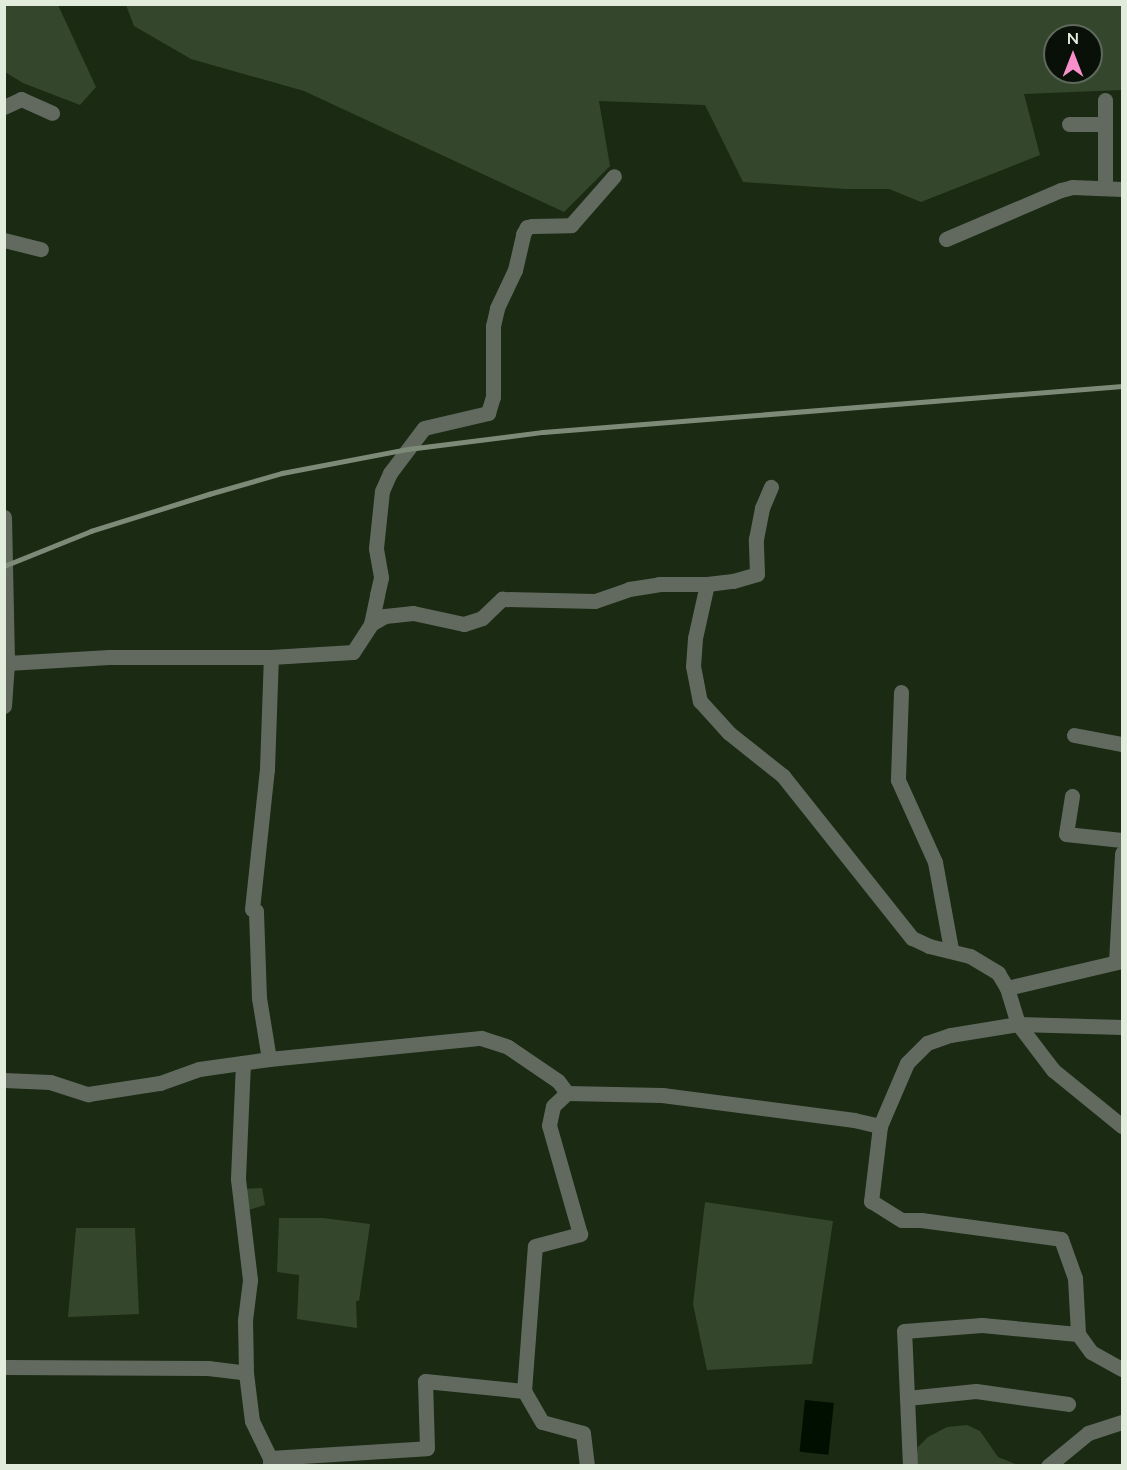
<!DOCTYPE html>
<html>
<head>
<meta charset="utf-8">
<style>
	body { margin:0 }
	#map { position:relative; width:1127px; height:1470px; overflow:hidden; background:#1a2a13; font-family:Lato,sans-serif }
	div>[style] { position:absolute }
	.green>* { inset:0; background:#34472c }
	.water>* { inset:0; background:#000f00; transform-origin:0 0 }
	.street>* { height:15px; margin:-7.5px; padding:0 7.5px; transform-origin:7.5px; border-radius:7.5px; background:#626a5f }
	.rail>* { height:4.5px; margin:-2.25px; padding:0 2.25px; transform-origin:2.25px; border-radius:2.25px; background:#7d8a77 }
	span { translate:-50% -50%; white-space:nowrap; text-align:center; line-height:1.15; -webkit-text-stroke:6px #091007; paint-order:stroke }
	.frame { position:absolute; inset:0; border:6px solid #e1ecdd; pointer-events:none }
	.north { position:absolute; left:1043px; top:24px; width:60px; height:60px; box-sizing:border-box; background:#091007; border:2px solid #5f685d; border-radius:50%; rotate:0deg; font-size:16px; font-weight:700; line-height:24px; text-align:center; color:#e1ecdd }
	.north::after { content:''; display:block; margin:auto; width:21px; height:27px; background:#f98fca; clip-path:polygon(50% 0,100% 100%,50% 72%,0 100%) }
</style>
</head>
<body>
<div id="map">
	<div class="green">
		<i style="clip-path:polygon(5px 4px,58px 5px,96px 87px,80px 105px,23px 83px,5px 72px)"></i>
		<i style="clip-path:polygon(evenodd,126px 5px,1122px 5px,1122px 90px,1024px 94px,1040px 155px,921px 202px,889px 189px,846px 189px,743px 182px,705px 105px,599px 101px,610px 166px,564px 212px,304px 91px,191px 59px,134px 26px,126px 5px,1055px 36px,1091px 36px,1091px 72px,1055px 72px,1055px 36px)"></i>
		<i style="clip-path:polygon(262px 1188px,265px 1205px,245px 1211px,243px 1189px)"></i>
		<i style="clip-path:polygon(705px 1202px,833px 1221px,812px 1364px,707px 1370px,693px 1304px)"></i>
		<i style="clip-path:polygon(279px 1218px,323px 1218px,370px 1224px,359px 1301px,356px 1301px,357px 1328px,297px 1319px,299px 1275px,277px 1272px)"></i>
		<i style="clip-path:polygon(76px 1228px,135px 1228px,139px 1314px,68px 1317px)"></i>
		<i style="clip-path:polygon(967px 1425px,980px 1431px,998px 1457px,1018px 1465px,915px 1466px,918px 1447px,928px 1437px,947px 1427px)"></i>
	</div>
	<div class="water">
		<i style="left:805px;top:1400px;width:29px;height:52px;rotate:6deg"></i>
	</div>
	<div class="street">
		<i style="left:1105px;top:100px;width:88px;rotate:90deg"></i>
		<i style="left:4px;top:107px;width:19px;rotate:-25deg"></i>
		<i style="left:21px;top:99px;width:34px;rotate:24deg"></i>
		<i style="left:1069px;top:124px;width:36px"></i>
		<i style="left:946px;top:239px;width:125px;rotate:-23.1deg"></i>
		<i style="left:1061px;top:190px;width:11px;rotate:-15deg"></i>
		<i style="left:1072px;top:187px;width:50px;rotate:2.3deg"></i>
		<i style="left:4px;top:240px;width:38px;rotate:14deg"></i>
		<i style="left:4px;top:517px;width:146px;rotate:88.8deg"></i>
		<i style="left:7px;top:663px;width:43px;rotate:94deg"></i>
		<i style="left:707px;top:584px;width:55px;rotate:102.5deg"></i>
		<i style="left:695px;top:638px;width:28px;rotate:94deg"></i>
		<i style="left:693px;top:666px;width:36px;rotate:79deg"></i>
		<i style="left:700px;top:701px;width:43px;rotate:47.8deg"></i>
		<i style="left:729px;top:733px;width:69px;rotate:38.5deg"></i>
		<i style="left:783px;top:776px;width:207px;rotate:51.5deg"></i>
		<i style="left:912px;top:938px;width:19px;rotate:25deg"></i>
		<i style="left:929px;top:946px;width:42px;rotate:13.7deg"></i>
		<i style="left:970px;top:956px;width:33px;rotate:31deg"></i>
		<i style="left:998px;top:973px;width:17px;rotate:59deg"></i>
		<i style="left:1007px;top:988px;width:38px;rotate:73deg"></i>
		<i style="left:1018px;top:1024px;width:58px;rotate:52.7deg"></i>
		<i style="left:1053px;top:1070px;width:89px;rotate:39.1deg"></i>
		<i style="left:371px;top:624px;width:16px;rotate:-30deg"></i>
		<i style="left:385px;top:616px;width:28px;rotate:-6deg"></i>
		<i style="left:413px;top:613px;width:52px;rotate:12.2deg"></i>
		<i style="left:464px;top:624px;width:19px;rotate:-18deg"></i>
		<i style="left:482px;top:618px;width:28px;rotate:-44deg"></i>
		<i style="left:502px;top:599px;width:93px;rotate:1.2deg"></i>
		<i style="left:595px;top:601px;width:36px;rotate:-19deg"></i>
		<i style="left:629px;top:589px;width:30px;rotate:-9deg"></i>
		<i style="left:659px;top:584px;width:48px"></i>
		<i style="left:707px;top:584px;width:26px;rotate:-7deg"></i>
		<i style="left:733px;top:581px;width:25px;rotate:-16deg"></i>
		<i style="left:757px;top:574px;width:35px;rotate:-92deg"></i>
		<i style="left:756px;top:539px;width:32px;rotate:-79deg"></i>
		<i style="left:762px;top:508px;width:23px;rotate:-67deg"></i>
		<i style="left:7px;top:663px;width:102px;rotate:-3.4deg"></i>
		<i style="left:109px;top:657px;width:162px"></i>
		<i style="left:271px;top:657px;width:82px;rotate:-3.5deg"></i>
		<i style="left:353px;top:652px;width:33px;rotate:-57deg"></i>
		<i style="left:371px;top:624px;width:30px;rotate:-78deg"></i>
		<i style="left:377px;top:595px;width:18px;rotate:-77deg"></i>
		<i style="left:381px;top:577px;width:29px;rotate:-100deg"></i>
		<i style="left:376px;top:548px;width:57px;rotate:-84deg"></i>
		<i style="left:382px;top:491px;width:20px;rotate:-66deg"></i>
		<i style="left:390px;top:473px;width:56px;rotate:-52.9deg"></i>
		<i style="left:424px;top:428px;width:66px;rotate:-13.2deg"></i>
		<i style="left:488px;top:413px;width:17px;rotate:-73deg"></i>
		<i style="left:493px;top:397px;width:71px;rotate:-90deg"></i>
		<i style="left:493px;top:326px;width:18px;rotate:-77deg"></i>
		<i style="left:497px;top:308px;width:42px;rotate:-64.7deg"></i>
		<i style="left:515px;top:270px;width:37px;rotate:-77deg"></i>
		<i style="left:523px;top:234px;width:8px;rotate:-60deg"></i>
		<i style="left:527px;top:227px;width:5px;rotate:-11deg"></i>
		<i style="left:532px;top:226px;width:39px;rotate:-1deg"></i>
		<i style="left:571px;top:225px;width:65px;rotate:-48.7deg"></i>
		<i style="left:901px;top:692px;width:88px;rotate:92deg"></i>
		<i style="left:898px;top:780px;width:90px;rotate:65.7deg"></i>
		<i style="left:935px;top:862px;width:88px;rotate:79.6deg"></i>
		<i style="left:1074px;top:735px;width:49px;rotate:10.6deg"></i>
		<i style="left:1072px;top:796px;width:38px;rotate:99deg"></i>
		<i style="left:1066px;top:834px;width:56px;rotate:6.1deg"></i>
		<i style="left:1116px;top:962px;width:109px;rotate:-86.8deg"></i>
		<i style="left:1007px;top:988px;width:118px;rotate:-13.2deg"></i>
		<i style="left:1122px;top:1027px;width:104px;rotate:-178.3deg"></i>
		<i style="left:1018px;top:1024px;width:69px;rotate:170.8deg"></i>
		<i style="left:950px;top:1035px;width:24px;rotate:161deg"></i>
		<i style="left:927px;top:1043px;width:28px;rotate:135deg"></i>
		<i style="left:907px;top:1063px;width:69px;rotate:113.2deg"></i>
		<i style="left:880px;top:1126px;width:76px;rotate:96.8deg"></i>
		<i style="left:871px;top:1201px;width:36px;rotate:32deg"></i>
		<i style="left:902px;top:1220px;width:19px"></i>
		<i style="left:921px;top:1220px;width:141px;rotate:7.7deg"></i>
		<i style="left:1061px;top:1239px;width:41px;rotate:70.3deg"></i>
		<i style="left:1075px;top:1278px;width:56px;rotate:86.9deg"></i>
		<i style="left:1078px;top:1334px;width:22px;rotate:54deg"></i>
		<i style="left:1091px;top:1352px;width:35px;rotate:29deg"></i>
		<i style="left:269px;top:1059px;width:62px;rotate:-99.3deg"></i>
		<i style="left:259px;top:998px;width:87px;rotate:-92deg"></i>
		<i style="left:256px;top:911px;width:4px;rotate:-153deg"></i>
		<i style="left:252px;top:909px;width:141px;rotate:-83.9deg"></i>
		<i style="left:267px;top:769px;width:112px;rotate:-88deg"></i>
		<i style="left:243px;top:1063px;width:116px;rotate:92.5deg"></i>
		<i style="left:238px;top:1179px;width:102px;rotate:83.2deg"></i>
		<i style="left:250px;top:1280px;width:40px;rotate:97.1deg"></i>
		<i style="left:245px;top:1320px;width:53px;rotate:88.9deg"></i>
		<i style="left:246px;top:1373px;width:48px;rotate:82.9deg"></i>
		<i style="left:252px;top:1421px;width:41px;rotate:64.1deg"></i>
		<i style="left:270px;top:1458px;width:8px;rotate:90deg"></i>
		<i style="left:4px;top:1080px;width:46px;rotate:2.5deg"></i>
		<i style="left:50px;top:1082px;width:40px;rotate:18deg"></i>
		<i style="left:88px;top:1094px;width:73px;rotate:-8.7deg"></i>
		<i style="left:160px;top:1083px;width:41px;rotate:-19.7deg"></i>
		<i style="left:199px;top:1069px;width:71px;rotate:-8.1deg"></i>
		<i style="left:269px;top:1059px;width:213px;rotate:-5.7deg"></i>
		<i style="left:481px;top:1038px;width:28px;rotate:18deg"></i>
		<i style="left:508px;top:1047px;width:60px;rotate:34.2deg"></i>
		<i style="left:558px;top:1081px;width:15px;rotate:53deg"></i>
		<i style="left:4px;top:1367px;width:204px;rotate:0.3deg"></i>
		<i style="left:208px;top:1368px;width:38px;rotate:7deg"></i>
		<i style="left:907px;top:1398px;width:69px;rotate:-5.8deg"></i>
		<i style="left:976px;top:1391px;width:93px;rotate:8deg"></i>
		<i style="left:270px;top:1458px;width:157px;rotate:-3.6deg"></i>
		<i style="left:427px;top:1448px;width:67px;rotate:-91.7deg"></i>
		<i style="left:425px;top:1381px;width:100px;rotate:5.8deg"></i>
		<i style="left:587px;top:1466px;width:33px;rotate:-97deg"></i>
		<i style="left:583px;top:1433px;width:42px;rotate:-165deg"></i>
		<i style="left:542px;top:1422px;width:36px;rotate:-120deg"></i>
		<i style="left:524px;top:1391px;width:145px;rotate:-85.7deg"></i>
		<i style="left:535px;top:1246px;width:47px;rotate:-14.9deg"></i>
		<i style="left:580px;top:1234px;width:113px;rotate:-105.9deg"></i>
		<i style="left:549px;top:1125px;width:19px;rotate:-78deg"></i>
		<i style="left:553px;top:1106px;width:19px;rotate:-43deg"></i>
		<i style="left:567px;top:1093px;width:95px;rotate:1.2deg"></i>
		<i style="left:662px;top:1095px;width:194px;rotate:7.4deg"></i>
		<i style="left:854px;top:1120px;width:27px;rotate:13deg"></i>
		<i style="left:910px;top:1466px;width:135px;rotate:-92.5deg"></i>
		<i style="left:904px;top:1331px;width:78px;rotate:-4.4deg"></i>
		<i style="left:982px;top:1325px;width:96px;rotate:5.4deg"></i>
		<i style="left:1048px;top:1466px;width:52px;rotate:-39.5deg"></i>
		<i style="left:1088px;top:1433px;width:36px;rotate:-18deg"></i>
	</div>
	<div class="rail">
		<i style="left:4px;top:566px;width:94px;rotate:-21.9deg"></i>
		<i style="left:91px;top:531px;width:124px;rotate:-17.4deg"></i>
		<i style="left:209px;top:494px;width:76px;rotate:-16deg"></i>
		<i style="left:282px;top:473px;width:128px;rotate:-10.8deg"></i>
		<i style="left:408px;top:449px;width:136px;rotate:-7.2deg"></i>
		<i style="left:543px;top:432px;width:581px;rotate:-4.54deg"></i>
	</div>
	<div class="frame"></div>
	<div class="north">N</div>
</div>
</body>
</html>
